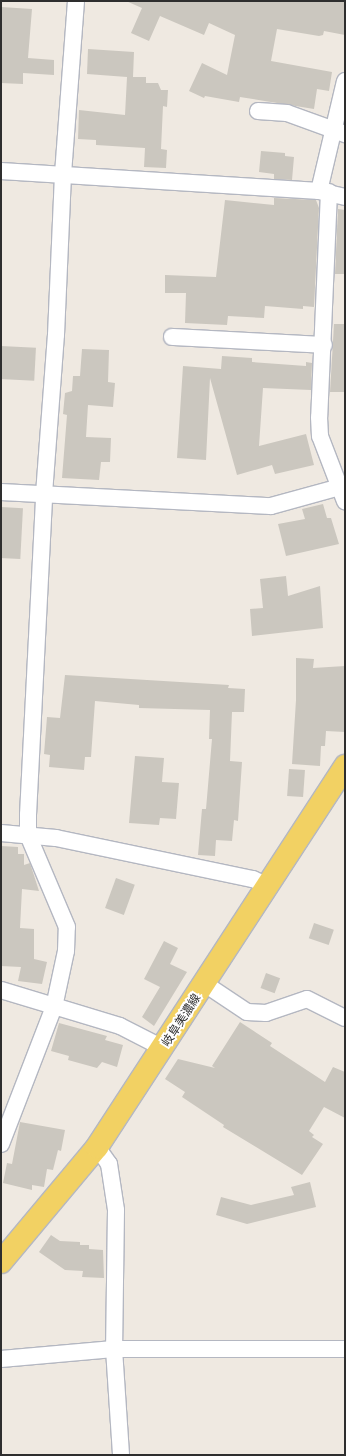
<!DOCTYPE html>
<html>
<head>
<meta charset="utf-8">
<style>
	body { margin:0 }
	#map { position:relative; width:346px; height:1456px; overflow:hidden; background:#efe9e1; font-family:Montserrat,"Noto Sans JP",sans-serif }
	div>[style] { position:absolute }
	.building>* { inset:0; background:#cbc7bf; transform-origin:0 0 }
	.roads { filter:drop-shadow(1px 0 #b4b7c1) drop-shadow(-1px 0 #b4b7c1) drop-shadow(0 1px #b4b7c1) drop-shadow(0 -1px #b4b7c1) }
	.minor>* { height:16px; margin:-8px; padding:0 8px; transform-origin:8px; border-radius:8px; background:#fff }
	.primary>* { height:22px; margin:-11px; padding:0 11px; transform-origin:11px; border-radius:11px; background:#f2d163 }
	span { translate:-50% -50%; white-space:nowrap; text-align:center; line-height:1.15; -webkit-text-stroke:4px #fff; paint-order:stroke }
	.street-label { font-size:12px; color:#2e2e2e }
	.frame { position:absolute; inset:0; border:2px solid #2e2e2e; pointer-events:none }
</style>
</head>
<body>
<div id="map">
	<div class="building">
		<i style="clip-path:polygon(126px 1px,345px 2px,345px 35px,324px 31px,323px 35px,319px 36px,277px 29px,271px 61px,332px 72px,329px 91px,317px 89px,314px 109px,240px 97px,239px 102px,205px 96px,204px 98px,189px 91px,202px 63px,227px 75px,235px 35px,209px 23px,204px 35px,160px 16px,149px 41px,131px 33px,142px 8px)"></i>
		<i style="clip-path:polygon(1px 7px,32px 9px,28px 58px,54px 60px,54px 75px,23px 73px,23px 84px,1px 83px)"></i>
		<i style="clip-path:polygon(88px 49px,134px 52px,133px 77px,146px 77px,146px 83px,158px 83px,161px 90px,168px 90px,167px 107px,163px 106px,161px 149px,167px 150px,166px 168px,144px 167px,145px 148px,96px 145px,96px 140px,78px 139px,79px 110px,125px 115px,127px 77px,87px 74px)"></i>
		<i style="clip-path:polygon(261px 151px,285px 153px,285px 156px,294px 157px,292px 180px,274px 179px,274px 174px,259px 172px)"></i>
		<i style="clip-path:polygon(274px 198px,316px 200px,319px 208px,314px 307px,303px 306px,303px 309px,265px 306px,264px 318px,228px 316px,227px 325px,185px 323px,186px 293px,165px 293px,165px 275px,216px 277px,225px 200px,274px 205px)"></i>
		<i style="clip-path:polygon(338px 209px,345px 210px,345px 274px,335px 274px)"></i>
		<i style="clip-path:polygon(334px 324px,345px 324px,345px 392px,330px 392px)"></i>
		<i style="left:1px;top:346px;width:35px;height:33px;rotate:3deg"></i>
		<i style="clip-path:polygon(82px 349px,109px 350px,108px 382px,115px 383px,113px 407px,88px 405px,86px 437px,111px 438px,110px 462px,101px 462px,99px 480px,62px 478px,67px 415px,63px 414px,65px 393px,72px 391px,73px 376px,80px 376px)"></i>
		<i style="clip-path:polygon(222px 356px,252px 358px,252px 362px,306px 366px,306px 362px,312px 363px,311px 390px,263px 388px,259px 446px,306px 434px,314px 465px,275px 474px,272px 465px,237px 475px,210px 378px,206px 460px,177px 458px,183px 366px,221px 369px)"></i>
		<i style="clip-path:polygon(323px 504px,327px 518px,331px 518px,339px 544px,286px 556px,278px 524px,305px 519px,302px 509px)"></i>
		<i style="left:1px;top:507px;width:22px;height:51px;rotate:3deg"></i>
		<i style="clip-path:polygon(286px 576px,288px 596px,320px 586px,323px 628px,252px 636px,250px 609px,263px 608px,260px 579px)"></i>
		<i style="clip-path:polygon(296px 658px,314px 659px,313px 668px,345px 666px,345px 732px,326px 731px,325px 746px,321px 746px,320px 766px,292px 764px,296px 700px)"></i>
		<i style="clip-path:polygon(65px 675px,229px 685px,228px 688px,245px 689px,244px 712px,232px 712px,230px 761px,242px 762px,238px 821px,234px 820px,232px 841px,216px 840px,215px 856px,198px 855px,202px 809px,206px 809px,212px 739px,209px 739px,210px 710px,139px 708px,139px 705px,95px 701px,91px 757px,85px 757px,84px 770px,49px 767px,50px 755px,44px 754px,47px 717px,60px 718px)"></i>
		<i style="clip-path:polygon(135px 756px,164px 758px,162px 782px,179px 783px,176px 819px,160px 818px,159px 825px,129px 823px)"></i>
		<i style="left:289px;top:769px;width:16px;height:27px;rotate:4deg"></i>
		<i style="clip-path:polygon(1px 846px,18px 847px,18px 854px,24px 854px,24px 865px,30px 863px,39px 891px,22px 889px,20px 928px,34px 929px,34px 959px,47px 962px,42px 984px,18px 981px,21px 967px,1px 966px)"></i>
		<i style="left:116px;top:878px;width:20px;height:32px;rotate:20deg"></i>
		<i style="left:314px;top:923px;width:21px;height:16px;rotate:19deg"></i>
		<i style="clip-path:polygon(164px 941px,178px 948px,170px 964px,187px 972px,154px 1026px,142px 1017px,160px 987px,144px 979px)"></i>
		<i style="left:266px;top:973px;width:15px;height:16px;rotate:20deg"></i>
		<i style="clip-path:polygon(240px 1022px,272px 1043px,270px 1046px,325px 1082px,333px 1067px,345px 1072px,345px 1118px,324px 1107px,309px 1131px,314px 1135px,312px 1137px,323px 1144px,302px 1175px,223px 1127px,224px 1125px,182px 1097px,185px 1092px,165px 1079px,178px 1059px,215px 1068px,212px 1066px)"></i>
		<i style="clip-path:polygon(59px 1023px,107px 1036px,105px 1040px,123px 1045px,117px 1067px,102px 1062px,97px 1068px,68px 1060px,69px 1056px,51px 1051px)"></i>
		<i style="clip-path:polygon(20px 1122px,65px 1130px,61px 1151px,58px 1150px,53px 1170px,47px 1169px,44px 1187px,32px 1185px,32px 1190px,3px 1183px,7px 1163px,12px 1164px)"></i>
		<i style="clip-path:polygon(310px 1182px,316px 1207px,247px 1224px,216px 1215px,221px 1197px,251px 1205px,294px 1195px,291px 1187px)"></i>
		<i style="clip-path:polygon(51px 1235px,60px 1241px,80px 1242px,80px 1245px,89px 1245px,89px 1249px,103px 1250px,104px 1278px,82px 1277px,83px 1271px,65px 1270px,39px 1252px)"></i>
	</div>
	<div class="roads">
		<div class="minor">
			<i style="left:258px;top:111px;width:29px;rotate:4deg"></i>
			<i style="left:287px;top:113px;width:62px;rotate:19.9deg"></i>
			<i style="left:1px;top:171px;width:319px;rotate:3.6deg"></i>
			<i style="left:319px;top:191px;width:27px;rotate:13deg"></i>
			<i style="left:319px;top:191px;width:113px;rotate:-76.7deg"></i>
			<i style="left:329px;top:192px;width:225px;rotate:92.5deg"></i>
			<i style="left:319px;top:417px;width:19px;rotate:87deg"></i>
			<i style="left:320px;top:436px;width:70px;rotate:69deg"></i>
			<i style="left:172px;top:337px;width:152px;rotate:3deg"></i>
			<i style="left:1px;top:492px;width:270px;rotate:3deg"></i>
			<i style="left:271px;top:506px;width:72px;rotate:-15.4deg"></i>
			<i style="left:1px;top:833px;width:55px;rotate:5.2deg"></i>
			<i style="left:56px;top:838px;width:201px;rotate:11.8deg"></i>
			<i style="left:253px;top:879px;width:17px;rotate:25deg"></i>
			<i style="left:205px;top:984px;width:50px;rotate:33.7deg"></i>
			<i style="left:247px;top:1012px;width:19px;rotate:3deg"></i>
			<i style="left:266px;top:1013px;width:43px;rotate:-18.9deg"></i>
			<i style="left:307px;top:999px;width:42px;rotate:26.6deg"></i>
			<i style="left:1px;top:990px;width:124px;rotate:16.8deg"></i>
			<i style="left:120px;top:1026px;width:48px;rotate:27.1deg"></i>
			<i style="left:1px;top:1144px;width:147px;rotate:-68.9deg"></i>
			<i style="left:54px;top:1007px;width:57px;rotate:-77.9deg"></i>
			<i style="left:66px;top:951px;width:24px;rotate:-88deg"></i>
			<i style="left:67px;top:927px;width:100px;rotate:-113deg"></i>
			<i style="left:28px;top:835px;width:20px;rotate:-90deg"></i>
			<i style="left:28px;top:815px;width:321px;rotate:-87.1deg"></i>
			<i style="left:44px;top:494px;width:159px;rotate:-85.7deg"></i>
			<i style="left:56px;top:335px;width:161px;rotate:-87.5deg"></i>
			<i style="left:63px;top:174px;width:173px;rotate:-85.7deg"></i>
			<i style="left:97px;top:1147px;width:21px;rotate:55deg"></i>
			<i style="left:109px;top:1164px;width:47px;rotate:81.3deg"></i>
			<i style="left:116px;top:1210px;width:139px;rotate:90.8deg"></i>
			<i style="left:114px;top:1349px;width:106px;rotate:86.2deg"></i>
			<i style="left:1px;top:1359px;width:113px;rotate:-5.1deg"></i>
			<i style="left:114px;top:1349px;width:231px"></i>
		</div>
		<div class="primary">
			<i style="left:1px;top:1262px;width:150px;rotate:-50.1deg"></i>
			<i style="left:97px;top:1147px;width:455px;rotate:-56.9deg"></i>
		</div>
	</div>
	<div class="street-label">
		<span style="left:181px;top:1020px;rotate:-57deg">岐阜美濃線</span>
	</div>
	<div class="frame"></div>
</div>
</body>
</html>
